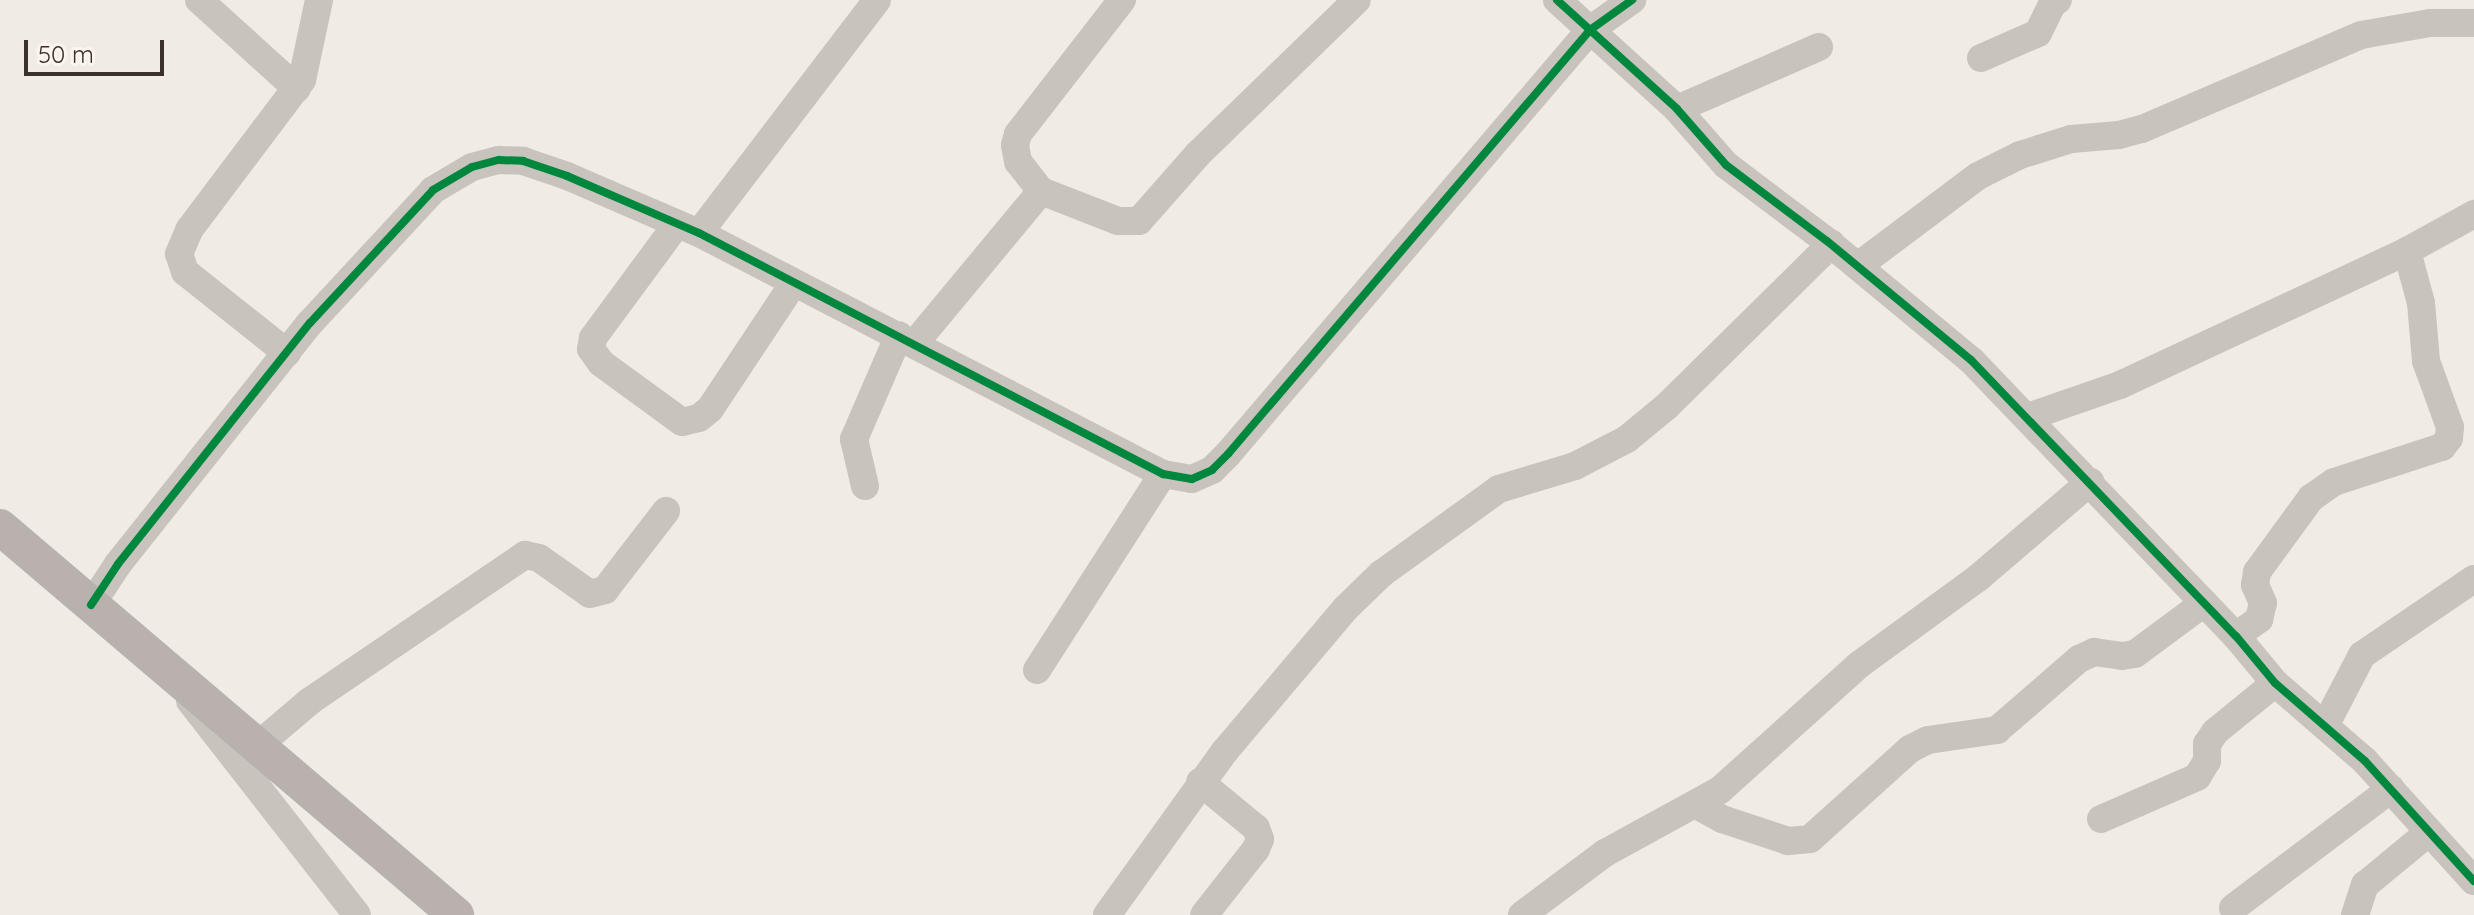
<!DOCTYPE html>
<html>
<head>
<meta charset="utf-8">
<style>
	body { margin:0 }
	#map { position:relative; width:2474px; height:915px; overflow:hidden; background:#f0ebe5; font-family:Quicksand,sans-serif }
	div>[style] { position:absolute }
	.minor>* { height:28px; margin:-14px; padding:0 14px; transform-origin:14px; border-radius:14px; background:#c9c3be }
	.major>* { height:36px; margin:-18px; padding:0 18px; transform-origin:18px; border-radius:18px; background:#b8b1ad }
	.cycleway>* { height:8px; margin:-4px; padding:0 4px; transform-origin:4px; border-radius:4px; background:#00873e }
	span { translate:-50% -50%; white-space:nowrap; text-align:center; line-height:1.15; -webkit-text-stroke:8px #fbf5ee; paint-order:stroke }
	.scale { position:absolute; left:24px; top:40px; width:140px; height:36px; box-sizing:border-box; border:4px solid #3b302b; border-top:0; padding-left:10px; font-size:24px; line-height:28px; white-space:nowrap; color:#3b302b; -webkit-text-stroke:6px #fbf5ee; paint-order:stroke }
</style>
</head>
<body>
<div id="map">
	<div class="minor">
		<i style="left:199px;top:0;width:132px;rotate:42.2deg"></i>
		<i style="left:1557px;top:0;width:162px;rotate:42.2deg"></i>
		<i style="left:1677px;top:109px;width:74px;rotate:48.8deg"></i>
		<i style="left:1726px;top:165px;width:126px;rotate:37deg"></i>
		<i style="left:1827px;top:241px;width:187px;rotate:39.6deg"></i>
		<i style="left:1971px;top:360px;width:383px;rotate:46.2deg"></i>
		<i style="left:2236px;top:636px;width:61px;rotate:50.3deg"></i>
		<i style="left:2275px;top:683px;width:119px;rotate:40.9deg"></i>
		<i style="left:2365px;top:761px;width:162px;rotate:47.8deg"></i>
		<i style="left:1981px;top:58px;width:62px;rotate:-23.7deg"></i>
		<i style="left:2038px;top:33px;width:32px;rotate:-64deg"></i>
		<i style="left:2052px;top:4px;width:7px;rotate:-34deg"></i>
		<i style="left:1677px;top:109px;width:155px;rotate:-23.6deg"></i>
		<i style="left:1041px;top:191px;width:83px;rotate:21.3deg"></i>
		<i style="left:1118px;top:221px;width:21px"></i>
		<i style="left:1139px;top:221px;width:89px;rotate:-48.6deg"></i>
		<i style="left:1198px;top:154px;width:221px;rotate:-44.1deg"></i>
		<i style="left:677px;top:224px;width:142px;rotate:126.4deg"></i>
		<i style="left:593px;top:338px;width:11px;rotate:100deg"></i>
		<i style="left:591px;top:349px;width:17px;rotate:54deg"></i>
		<i style="left:601px;top:363px;width:100px;rotate:36.1deg"></i>
		<i style="left:682px;top:422px;width:17px;rotate:-13deg"></i>
		<i style="left:699px;top:418px;width:14px;rotate:-39deg"></i>
		<i style="left:710px;top:409px;width:150px;rotate:-56.4deg"></i>
		<i style="left:699px;top:233px;width:293px;rotate:-52.6deg"></i>
		<i style="left:1858px;top:266px;width:150px;rotate:-36.9deg"></i>
		<i style="left:1978px;top:176px;width:47px;rotate:-26.6deg"></i>
		<i style="left:2020px;top:155px;width:53px;rotate:-17.4deg"></i>
		<i style="left:2071px;top:139px;width:48px;rotate:-4.8deg"></i>
		<i style="left:2119px;top:135px;width:24px;rotate:-15deg"></i>
		<i style="left:2142px;top:129px;width:238px;rotate:-23.2deg"></i>
		<i style="left:2361px;top:35px;width:70px;rotate:-9.9deg"></i>
		<i style="left:2430px;top:23px;width:44px"></i>
		<i style="left:915px;top:343px;width:197px;rotate:-50.3deg"></i>
		<i style="left:1041px;top:191px;width:37px;rotate:-128deg"></i>
		<i style="left:1018px;top:162px;width:17px;rotate:-100deg"></i>
		<i style="left:1015px;top:145px;width:11px;rotate:-75deg"></i>
		<i style="left:1018px;top:134px;width:170px;rotate:-52.2deg"></i>
		<i style="left:287px;top:353px;width:130px;rotate:-141.5deg"></i>
		<i style="left:185px;top:272px;width:19px;rotate:-108deg"></i>
		<i style="left:179px;top:254px;width:26px;rotate:-67deg"></i>
		<i style="left:189px;top:230px;width:188px;rotate:-53deg"></i>
		<i style="left:302px;top:80px;width:82px;rotate:-78deg"></i>
		<i style="left:2028px;top:417px;width:97px;rotate:-19.2deg"></i>
		<i style="left:2120px;top:385px;width:317px;rotate:-25deg"></i>
		<i style="left:2407px;top:251px;width:77px;rotate:-28.9deg"></i>
		<i style="left:865px;top:486px;width:48px;rotate:-103.2deg"></i>
		<i style="left:854px;top:439px;width:113px;rotate:-66.6deg"></i>
		<i style="left:91px;top:605px;width:49px;rotate:-56.6deg"></i>
		<i style="left:118px;top:564px;width:308px;rotate:-51.5deg"></i>
		<i style="left:310px;top:323px;width:181px;rotate:-47.2deg"></i>
		<i style="left:433px;top:190px;width:45px;rotate:-30.5deg"></i>
		<i style="left:472px;top:167px;width:28px;rotate:-15deg"></i>
		<i style="left:499px;top:160px;width:24px;rotate:2deg"></i>
		<i style="left:523px;top:161px;width:46px;rotate:18.8deg"></i>
		<i style="left:567px;top:176px;width:144px;rotate:23.4deg"></i>
		<i style="left:699px;top:233px;width:523px;rotate:27.45deg"></i>
		<i style="left:1163px;top:474px;width:29px;rotate:10deg"></i>
		<i style="left:1192px;top:479px;width:22px;rotate:-24deg"></i>
		<i style="left:1212px;top:470px;width:23px;rotate:-45deg"></i>
		<i style="left:1228px;top:454px;width:558px;rotate:-49.51deg"></i>
		<i style="left:1590px;top:30px;width:52px;rotate:-35.5deg"></i>
		<i style="left:2236px;top:636px;width:29px;rotate:-36deg"></i>
		<i style="left:2259px;top:619px;width:16px;rotate:-76deg"></i>
		<i style="left:2263px;top:603px;width:20px;rotate:-114deg"></i>
		<i style="left:2255px;top:585px;width:13px;rotate:-81deg"></i>
		<i style="left:2257px;top:572px;width:92px;rotate:-53.9deg"></i>
		<i style="left:2311px;top:498px;width:28px;rotate:-35deg"></i>
		<i style="left:2334px;top:482px;width:114px;rotate:-18deg"></i>
		<i style="left:2442px;top:447px;width:11px;rotate:-52deg"></i>
		<i style="left:2449px;top:438px;width:11px;rotate:-85deg"></i>
		<i style="left:2450px;top:427px;width:70px;rotate:-110deg"></i>
		<i style="left:2426px;top:361px;width:58px;rotate:-94.9deg"></i>
		<i style="left:2421px;top:303px;width:54px;rotate:-105.1deg"></i>
		<i style="left:1037px;top:670px;width:233px;rotate:-57.3deg"></i>
		<i style="left:190px;top:701px;width:271px;rotate:52deg"></i>
		<i style="left:2325px;top:726px;width:80px;rotate:-62.5deg"></i>
		<i style="left:2362px;top:655px;width:135px;rotate:-34.2deg"></i>
		<i style="left:256px;top:747px;width:71px;rotate:-40.4deg"></i>
		<i style="left:310px;top:701px;width:260px;rotate:-34.2deg"></i>
		<i style="left:525px;top:555px;width:14px;rotate:12deg"></i>
		<i style="left:539px;top:558px;width:62px;rotate:35.2deg"></i>
		<i style="left:590px;top:594px;width:16px;rotate:-15deg"></i>
		<i style="left:605px;top:590px;width:100px;rotate:-52.3deg"></i>
		<i style="left:1200px;top:782px;width:72px;rotate:39.4deg"></i>
		<i style="left:1256px;top:828px;width:12px;rotate:70deg"></i>
		<i style="left:1260px;top:839px;width:11px;rotate:112deg"></i>
		<i style="left:1256px;top:849px;width:84px;rotate:128.2deg"></i>
		<i style="left:1696px;top:805px;width:30px;rotate:28deg"></i>
		<i style="left:1722px;top:819px;width:70px;rotate:18.4deg"></i>
		<i style="left:1788px;top:841px;width:22px;rotate:-5deg"></i>
		<i style="left:1810px;top:839px;width:135px;rotate:-42deg"></i>
		<i style="left:1910px;top:749px;width:20px;rotate:-27deg"></i>
		<i style="left:1928px;top:740px;width:70px;rotate:-8.2deg"></i>
		<i style="left:1997px;top:730px;width:108px;rotate:-40.9deg"></i>
		<i style="left:2079px;top:659px;width:17px;rotate:-25deg"></i>
		<i style="left:2094px;top:652px;width:28px;rotate:8deg"></i>
		<i style="left:2122px;top:656px;width:13px;rotate:-9deg"></i>
		<i style="left:2135px;top:654px;width:86px;rotate:-36.5deg"></i>
		<i style="left:2101px;top:819px;width:105px;rotate:-23.6deg"></i>
		<i style="left:2197px;top:777px;width:19px;rotate:-58deg"></i>
		<i style="left:2207px;top:761px;width:17px;rotate:-90deg"></i>
		<i style="left:2207px;top:744px;width:14px;rotate:-56deg"></i>
		<i style="left:2215px;top:732px;width:77px;rotate:-39.2deg"></i>
		<i style="left:2233px;top:908px;width:198px;rotate:-37deg"></i>
		<i style="left:1107px;top:915px;width:202px;rotate:-54.3deg"></i>
		<i style="left:1225px;top:751px;width:187px;rotate:-49.8deg"></i>
		<i style="left:1346px;top:608px;width:49px;rotate:-44.2deg"></i>
		<i style="left:1381px;top:574px;width:145px;rotate:-35.8deg"></i>
		<i style="left:1499px;top:489px;width:79px;rotate:-16.8deg"></i>
		<i style="left:1575px;top:466px;width:59px;rotate:-27.4deg"></i>
		<i style="left:1627px;top:439px;width:52px;rotate:-39.5deg"></i>
		<i style="left:1667px;top:406px;width:231px;rotate:-44.6deg"></i>
		<i style="left:1522px;top:915px;width:104px;rotate:-36.8deg"></i>
		<i style="left:1605px;top:853px;width:131px;rotate:-28.7deg"></i>
		<i style="left:1720px;top:790px;width:188px;rotate:-42deg"></i>
		<i style="left:1860px;top:664px;width:146px;rotate:-36.1deg"></i>
		<i style="left:1978px;top:578px;width:148px;rotate:-40.6deg"></i>
		<i style="left:2355px;top:915px;width:32px;rotate:-72deg"></i>
		<i style="left:2365px;top:885px;width:83px;rotate:-39.6deg"></i>
	</div>
	<div class="major">
		<i style="left:0;top:527px;width:599px;rotate:40.39deg"></i>
	</div>
	<div class="cycleway">
		<i style="left:1557px;top:0;width:162px;rotate:42.2deg"></i>
		<i style="left:1677px;top:109px;width:74px;rotate:48.8deg"></i>
		<i style="left:1726px;top:165px;width:126px;rotate:37deg"></i>
		<i style="left:1827px;top:241px;width:187px;rotate:39.6deg"></i>
		<i style="left:1971px;top:360px;width:383px;rotate:46.2deg"></i>
		<i style="left:2236px;top:636px;width:61px;rotate:50.3deg"></i>
		<i style="left:2275px;top:683px;width:119px;rotate:40.9deg"></i>
		<i style="left:2365px;top:761px;width:162px;rotate:47.8deg"></i>
		<i style="left:91px;top:605px;width:49px;rotate:-56.6deg"></i>
		<i style="left:118px;top:564px;width:308px;rotate:-51.5deg"></i>
		<i style="left:310px;top:323px;width:181px;rotate:-47.2deg"></i>
		<i style="left:433px;top:190px;width:45px;rotate:-30.5deg"></i>
		<i style="left:472px;top:167px;width:28px;rotate:-15deg"></i>
		<i style="left:499px;top:160px;width:24px;rotate:2deg"></i>
		<i style="left:523px;top:161px;width:46px;rotate:18.8deg"></i>
		<i style="left:567px;top:176px;width:144px;rotate:23.4deg"></i>
		<i style="left:699px;top:233px;width:523px;rotate:27.45deg"></i>
		<i style="left:1163px;top:474px;width:29px;rotate:10deg"></i>
		<i style="left:1192px;top:479px;width:22px;rotate:-24deg"></i>
		<i style="left:1212px;top:470px;width:23px;rotate:-45deg"></i>
		<i style="left:1228px;top:454px;width:558px;rotate:-49.51deg"></i>
		<i style="left:1590px;top:30px;width:52px;rotate:-35.5deg"></i>
	</div>
	<div class="scale">50 m</div>
</div>
</body>
</html>
